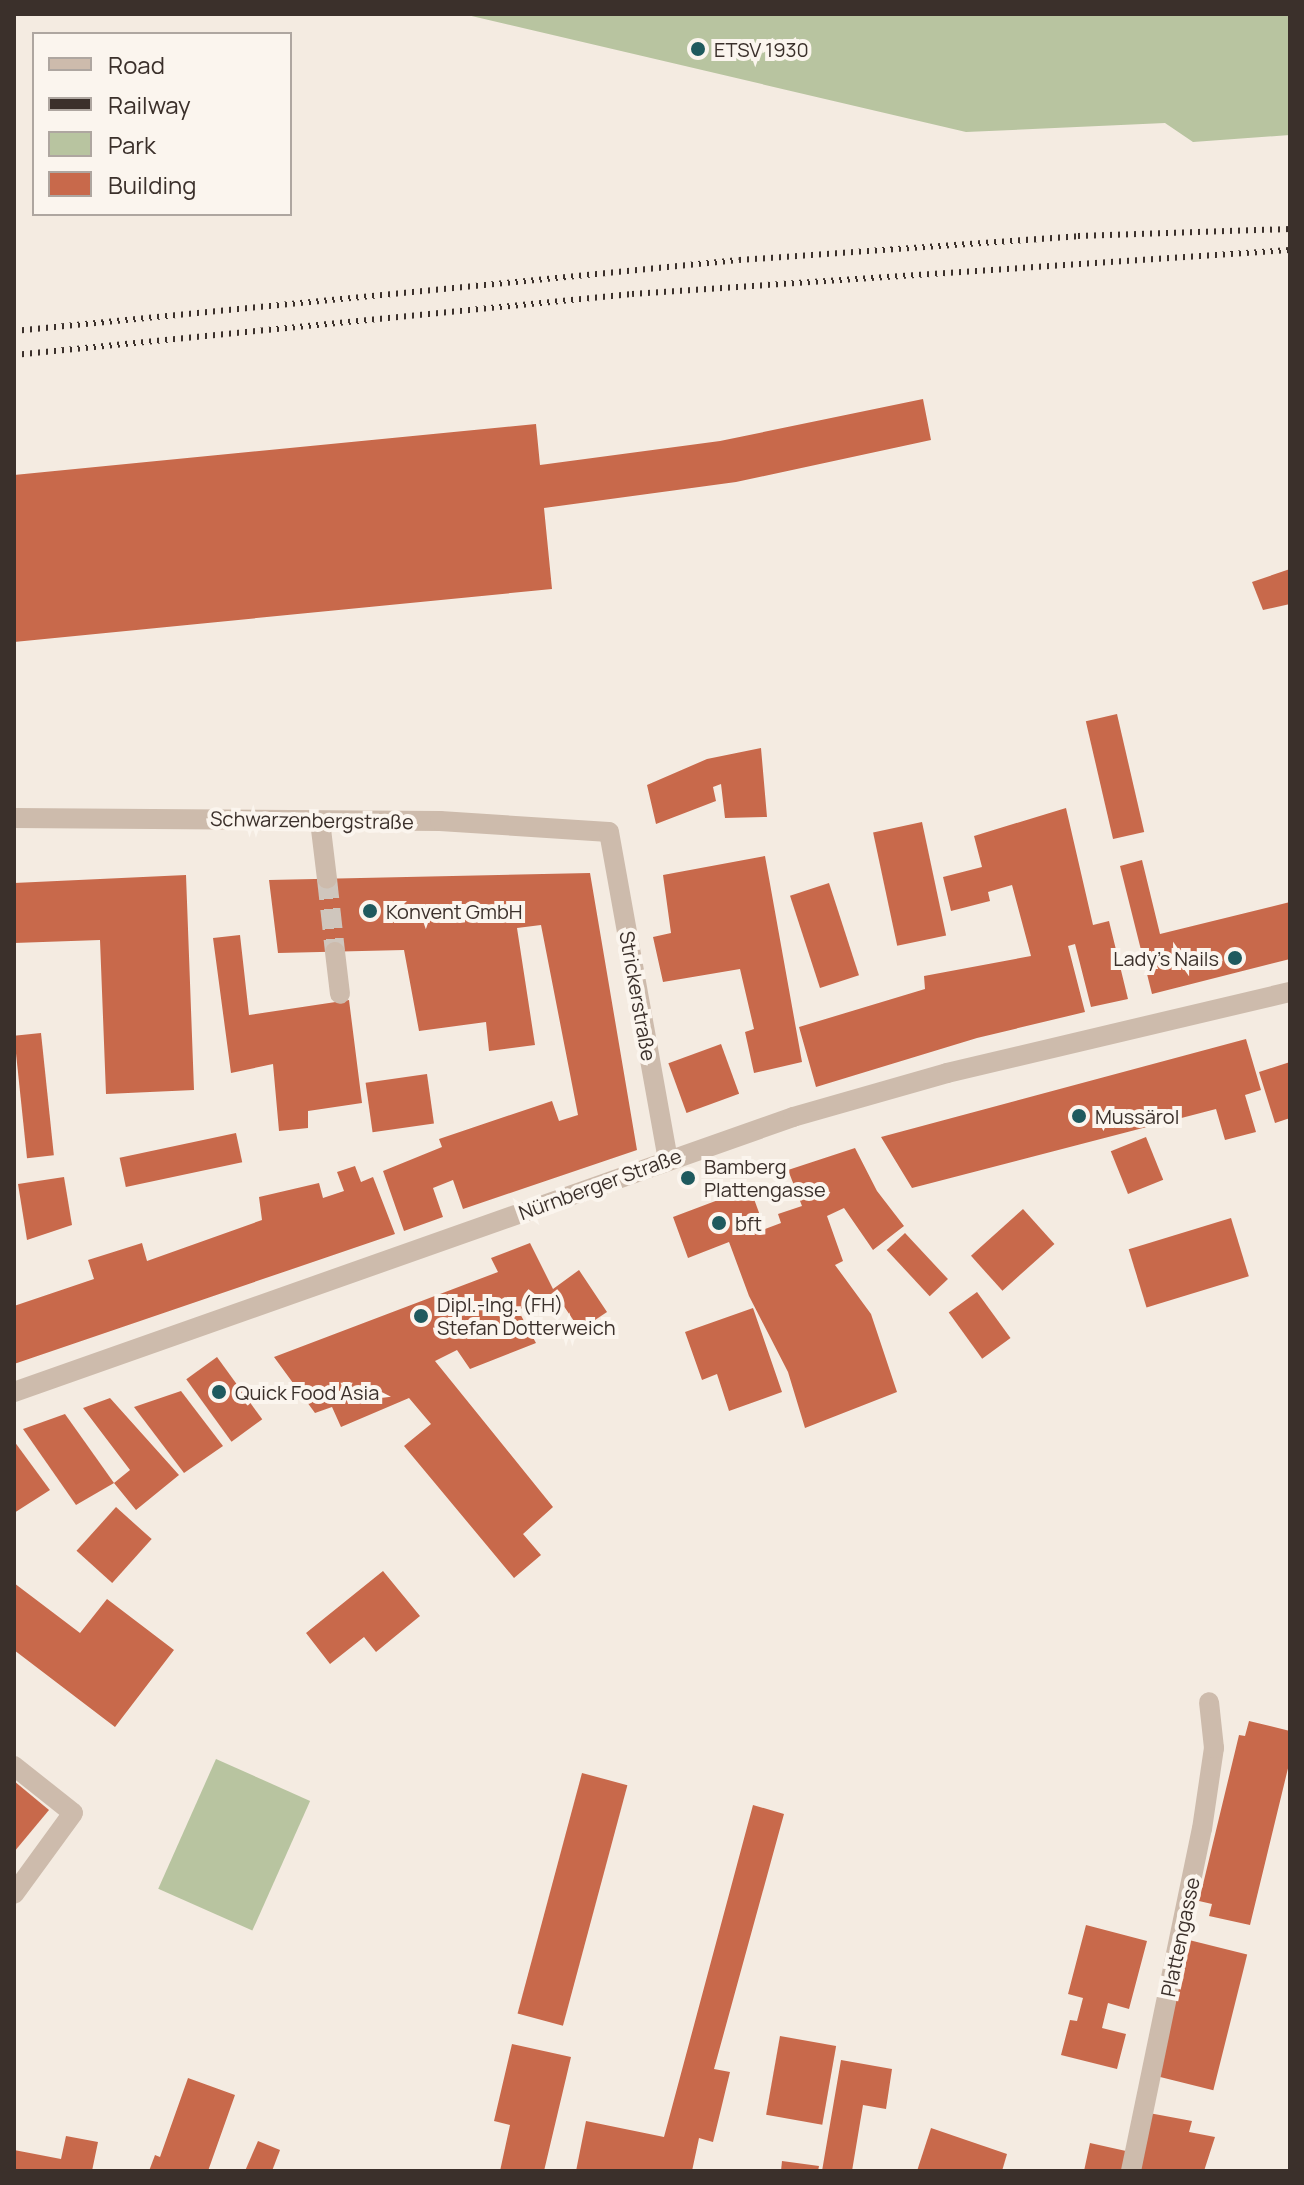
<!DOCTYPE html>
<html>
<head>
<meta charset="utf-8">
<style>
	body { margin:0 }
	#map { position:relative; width:1304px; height:2185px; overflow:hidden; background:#f4ebe1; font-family:Manrope,sans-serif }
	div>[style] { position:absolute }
	.green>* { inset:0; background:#b8c4a0; transform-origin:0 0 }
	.building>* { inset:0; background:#c8694b; transform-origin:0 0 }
	.minor-tunnel>* { height:20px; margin-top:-10px; transform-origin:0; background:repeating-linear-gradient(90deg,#cfc6bd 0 20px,transparent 0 30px) }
	.minor>* { height:20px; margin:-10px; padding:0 10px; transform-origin:10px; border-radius:10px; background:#cdbbac }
	.rail>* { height:6px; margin-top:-3px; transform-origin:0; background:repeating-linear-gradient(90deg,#3b302b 0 2px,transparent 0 8px) }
	.dots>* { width:22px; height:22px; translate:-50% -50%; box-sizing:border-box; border:4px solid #fbf5ee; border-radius:50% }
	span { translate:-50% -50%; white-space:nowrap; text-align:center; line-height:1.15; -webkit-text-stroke:8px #fbf5ee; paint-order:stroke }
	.poi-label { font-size:20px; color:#3b302b }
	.left { translate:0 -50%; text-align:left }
	.right { translate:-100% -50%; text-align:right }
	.street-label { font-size:20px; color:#3b302b }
	.frame { position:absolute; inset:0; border:16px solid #3b302b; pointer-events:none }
	.legend { position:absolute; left:32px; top:32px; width:260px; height:184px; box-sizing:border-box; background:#fbf5ee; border:2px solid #aea6a0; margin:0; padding:10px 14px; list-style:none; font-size:24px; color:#3b302b }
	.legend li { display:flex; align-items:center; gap:16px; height:40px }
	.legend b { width:40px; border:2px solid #aea6a0 }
</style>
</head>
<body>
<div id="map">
	<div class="green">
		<i style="clip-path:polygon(463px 14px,1290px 14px,1290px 135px,1193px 142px,1165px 123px,966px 132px)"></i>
		<i style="left:216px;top:1759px;width:103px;height:142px;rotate:24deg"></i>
	</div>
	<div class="building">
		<i style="clip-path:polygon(923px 399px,931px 440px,736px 482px,544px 508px,552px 589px,14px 642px,14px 475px,536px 424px,540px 465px,720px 441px)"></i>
		<i style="clip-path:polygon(1290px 569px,1290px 604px,1263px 610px,1252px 582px)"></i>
		<i style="left:1117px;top:714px;width:121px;height:32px;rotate:77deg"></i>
		<i style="clip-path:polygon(761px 748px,767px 817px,725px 818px,721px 784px,713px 787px,716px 801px,656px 824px,647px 785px,707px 759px)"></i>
		<i style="clip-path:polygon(1066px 808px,1093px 925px,1109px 921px,1128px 999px,1091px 1007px,1075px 944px,1068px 946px,1085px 1012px,977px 1038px,816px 1087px,799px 1027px,925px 989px,924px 976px,1031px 956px,1012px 885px,988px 892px,990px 901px,951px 911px,943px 877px,982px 867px,974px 836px)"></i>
		<i style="left:922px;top:822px;width:116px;height:50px;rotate:78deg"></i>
		<i style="clip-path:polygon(765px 856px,802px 1062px,754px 1073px,745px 1032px,754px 1029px,740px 969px,663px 982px,653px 937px,671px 933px,663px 875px)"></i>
		<i style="clip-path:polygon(1142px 860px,1160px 934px,1290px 902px,1290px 959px,1152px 994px,1120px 866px)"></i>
		<i style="clip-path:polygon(590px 873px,637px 1150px,463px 1209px,453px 1180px,433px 1188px,443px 1217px,404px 1231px,383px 1171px,442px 1147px,439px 1139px,552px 1101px,559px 1121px,578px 1115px,541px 925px,517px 928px,535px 1045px,489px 1051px,486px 1022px,419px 1031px,404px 950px,278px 953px,269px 880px)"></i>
		<i style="clip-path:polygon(186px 875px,194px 1090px,106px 1094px,100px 940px,14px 943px,14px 883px)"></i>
		<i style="left:829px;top:883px;width:97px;height:41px;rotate:72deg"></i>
		<i style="clip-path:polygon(240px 935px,249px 1015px,349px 1000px,362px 1103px,308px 1111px,308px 1128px,279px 1131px,273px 1064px,231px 1073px,213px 938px)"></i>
		<i style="left:41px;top:1033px;width:123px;height:27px;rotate:84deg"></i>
		<i style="clip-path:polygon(1246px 1039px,1261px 1090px,1245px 1095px,1256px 1132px,1225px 1140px,1216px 1109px,912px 1188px,881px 1137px)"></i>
		<i style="left:721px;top:1044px;width:53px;height:56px;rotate:70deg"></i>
		<i style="clip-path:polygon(1290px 1062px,1290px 1118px,1275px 1123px,1259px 1072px)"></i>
		<i style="left:427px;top:1074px;width:50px;height:62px;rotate:82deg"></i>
		<i style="left:236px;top:1133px;width:30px;height:119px;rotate:78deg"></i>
		<i style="left:1146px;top:1137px;width:46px;height:38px;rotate:68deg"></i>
		<i style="clip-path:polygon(855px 1148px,877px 1191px,904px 1226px,873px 1250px,844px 1208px,827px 1216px,843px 1261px,835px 1265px,871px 1314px,897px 1392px,805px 1428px,788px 1372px,749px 1296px,729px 1242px,688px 1258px,673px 1217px,750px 1188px,765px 1229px,781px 1223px,778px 1214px,802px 1206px,788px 1170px)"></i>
		<i style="clip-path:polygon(355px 1166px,361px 1182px,373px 1177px,395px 1234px,14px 1364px,14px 1306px,94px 1279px,88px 1260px,142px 1243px,147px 1261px,262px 1220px,259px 1197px,319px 1183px,323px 1198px,344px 1191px,337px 1172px)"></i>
		<i style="clip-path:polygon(64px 1177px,72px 1225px,27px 1240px,18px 1184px)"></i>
		<i style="left:1023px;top:1209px;width:47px;height:70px;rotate:48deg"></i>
		<i style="left:1231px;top:1218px;width:61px;height:107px;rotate:73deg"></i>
		<i style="left:905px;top:1233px;width:63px;height:25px;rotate:47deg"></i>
		<i style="clip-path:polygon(530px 1243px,553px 1289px,579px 1270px,607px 1312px,580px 1330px,555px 1293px,518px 1310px,536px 1343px,470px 1369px,457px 1350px,435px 1361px,553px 1507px,523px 1534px,541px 1555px,514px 1578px,404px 1446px,431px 1424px,409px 1398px,341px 1427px,332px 1407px,315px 1413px,274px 1357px,498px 1272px,491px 1258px)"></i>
		<i style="left:977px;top:1292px;width:57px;height:35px;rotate:54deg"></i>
		<i style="clip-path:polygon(753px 1308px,782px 1392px,729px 1411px,717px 1374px,702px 1380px,685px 1332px)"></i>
		<i style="left:217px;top:1357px;width:77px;height:38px;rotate:54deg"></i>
		<i style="clip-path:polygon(181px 1391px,223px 1446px,184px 1473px,134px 1407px)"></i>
		<i style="clip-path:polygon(110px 1398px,179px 1475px,136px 1510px,114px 1483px,130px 1470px,83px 1408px)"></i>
		<i style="clip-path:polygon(65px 1414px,114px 1483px,76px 1505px,23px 1429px)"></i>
		<i style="clip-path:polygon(14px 1441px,50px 1490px,14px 1513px)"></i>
		<i style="left:116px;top:1507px;width:48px;height:59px;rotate:42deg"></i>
		<i style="clip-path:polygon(383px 1571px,420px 1616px,376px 1652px,364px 1637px,330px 1664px,306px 1633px)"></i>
		<i style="clip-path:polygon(14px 1583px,80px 1633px,107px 1599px,174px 1650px,115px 1727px,14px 1650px)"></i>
		<i style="clip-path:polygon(1249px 1721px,1290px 1731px,1290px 1760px,1250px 1925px,1209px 1916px,1212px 1904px,1199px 1901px,1239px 1735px,1245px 1736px)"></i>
		<i style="left:582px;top:1773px;width:47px;height:249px;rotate:15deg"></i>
		<i style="clip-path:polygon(14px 1781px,49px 1810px,14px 1852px)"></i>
		<i style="clip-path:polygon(753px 1805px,784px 1814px,714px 2069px,730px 2072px,713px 2142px,699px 2138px,692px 2171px,576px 2171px,586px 2121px,664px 2137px)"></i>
		<i style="clip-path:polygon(1086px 1925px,1147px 1941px,1129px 2009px,1108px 2003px,1102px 2028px,1126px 2034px,1117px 2069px,1061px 2055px,1070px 2020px,1077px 2021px,1083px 1998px,1068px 1994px)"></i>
		<i style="left:1189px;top:1940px;width:60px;height:140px;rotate:14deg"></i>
		<i style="left:780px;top:2036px;width:57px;height:80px;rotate:10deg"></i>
		<i style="clip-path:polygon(512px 2044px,571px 2057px,544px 2171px,500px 2171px,510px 2125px,494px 2121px)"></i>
		<i style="clip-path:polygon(841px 2060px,892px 2069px,886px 2109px,863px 2105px,852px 2171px,822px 2171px)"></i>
		<i style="clip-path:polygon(188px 2078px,235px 2095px,208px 2171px,149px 2171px,155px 2155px,160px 2157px)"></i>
		<i style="clip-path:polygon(1149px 2113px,1192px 2121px,1189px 2132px,1215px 2137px,1204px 2171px,1137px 2171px)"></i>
		<i style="clip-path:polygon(931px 2128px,1007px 2154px,1002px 2171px,917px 2171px)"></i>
		<i style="clip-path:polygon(66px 2136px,98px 2142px,92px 2171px,14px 2171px,14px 2150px,61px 2159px)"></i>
		<i style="clip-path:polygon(258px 2141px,280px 2150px,272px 2171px,245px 2171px)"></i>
		<i style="clip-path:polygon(1090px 2143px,1126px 2151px,1122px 2171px,1084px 2171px)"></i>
		<i style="clip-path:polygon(782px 2161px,819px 2166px,818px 2171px,781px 2171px)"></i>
	</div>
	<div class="minor-tunnel">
		<i style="left:327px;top:879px;width:73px;rotate:83.7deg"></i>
	</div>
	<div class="minor">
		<i style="left:14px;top:818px;width:426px;rotate:0.4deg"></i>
		<i style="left:440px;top:821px;width:169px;rotate:3.7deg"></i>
		<i style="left:609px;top:832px;width:333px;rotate:79.8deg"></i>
		<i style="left:320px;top:821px;width:58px;rotate:83.1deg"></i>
		<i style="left:335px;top:952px;width:42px;rotate:83.2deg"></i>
		<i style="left:14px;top:1392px;width:826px;rotate:-19.44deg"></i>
		<i style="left:793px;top:1117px;width:160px;rotate:-15.9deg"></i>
		<i style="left:947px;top:1073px;width:352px;rotate:-13.3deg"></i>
		<i style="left:14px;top:1766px;width:75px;rotate:38.5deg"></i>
		<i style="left:73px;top:1813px;width:100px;rotate:126.1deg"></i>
		<i style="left:1131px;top:2171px;width:349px;rotate:-78.3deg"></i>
		<i style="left:1202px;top:1829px;width:82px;rotate:-81.6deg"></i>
		<i style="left:1214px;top:1748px;width:46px;rotate:-96.2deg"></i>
	</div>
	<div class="rail">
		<i style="left:14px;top:331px;width:728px;rotate:-5.59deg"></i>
		<i style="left:739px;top:260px;width:340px;rotate:-4deg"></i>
		<i style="left:1078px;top:236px;width:212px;rotate:-1.9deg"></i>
		<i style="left:14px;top:355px;width:621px;rotate:-5.64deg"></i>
		<i style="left:632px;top:294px;width:659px;rotate:-3.83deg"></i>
	</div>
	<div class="dots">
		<i style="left:698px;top:49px;background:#1f5a5e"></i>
		<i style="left:370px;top:911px;background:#1f5a5e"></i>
		<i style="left:1235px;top:958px;background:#1f5a5e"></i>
		<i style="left:1079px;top:1116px;background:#1f5a5e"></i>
		<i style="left:688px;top:1178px;background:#1f5a5e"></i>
		<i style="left:719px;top:1223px;background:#1f5a5e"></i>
		<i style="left:421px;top:1316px;background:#1f5a5e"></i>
		<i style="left:219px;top:1392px;background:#1f5a5e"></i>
	</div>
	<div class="poi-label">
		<span class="left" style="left:714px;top:49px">ETSV 1930</span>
		<span class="left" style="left:386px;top:911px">Konvent GmbH</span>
		<span class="right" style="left:1219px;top:958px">Lady's Nails</span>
		<span class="left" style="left:1095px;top:1116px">Mussärol</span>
		<span class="left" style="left:704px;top:1178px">Bamberg<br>Plattengasse</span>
		<span class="left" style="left:735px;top:1223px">bft</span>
		<span class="left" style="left:437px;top:1316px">Dipl.-Ing. (FH)<br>Stefan Dotterweich</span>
		<span class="left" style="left:235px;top:1392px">Quick Food Asia</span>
	</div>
	<div class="street-label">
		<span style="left:312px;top:820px;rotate:1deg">Schwarzenbergstraße</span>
		<span style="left:638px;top:996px;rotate:80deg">Strickerstraße</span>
		<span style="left:600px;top:1184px;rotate:-20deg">Nürnberger Straße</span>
		<span style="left:1180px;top:1937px;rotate:-78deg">Plattengasse</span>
	</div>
	<div class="frame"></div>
	<ul class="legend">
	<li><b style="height:10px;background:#cdbbac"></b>Road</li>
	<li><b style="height:10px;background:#3b302b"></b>Railway</li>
	<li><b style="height:22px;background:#b8c4a0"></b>Park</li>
	<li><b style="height:22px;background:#c8694b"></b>Building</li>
	</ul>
</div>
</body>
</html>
